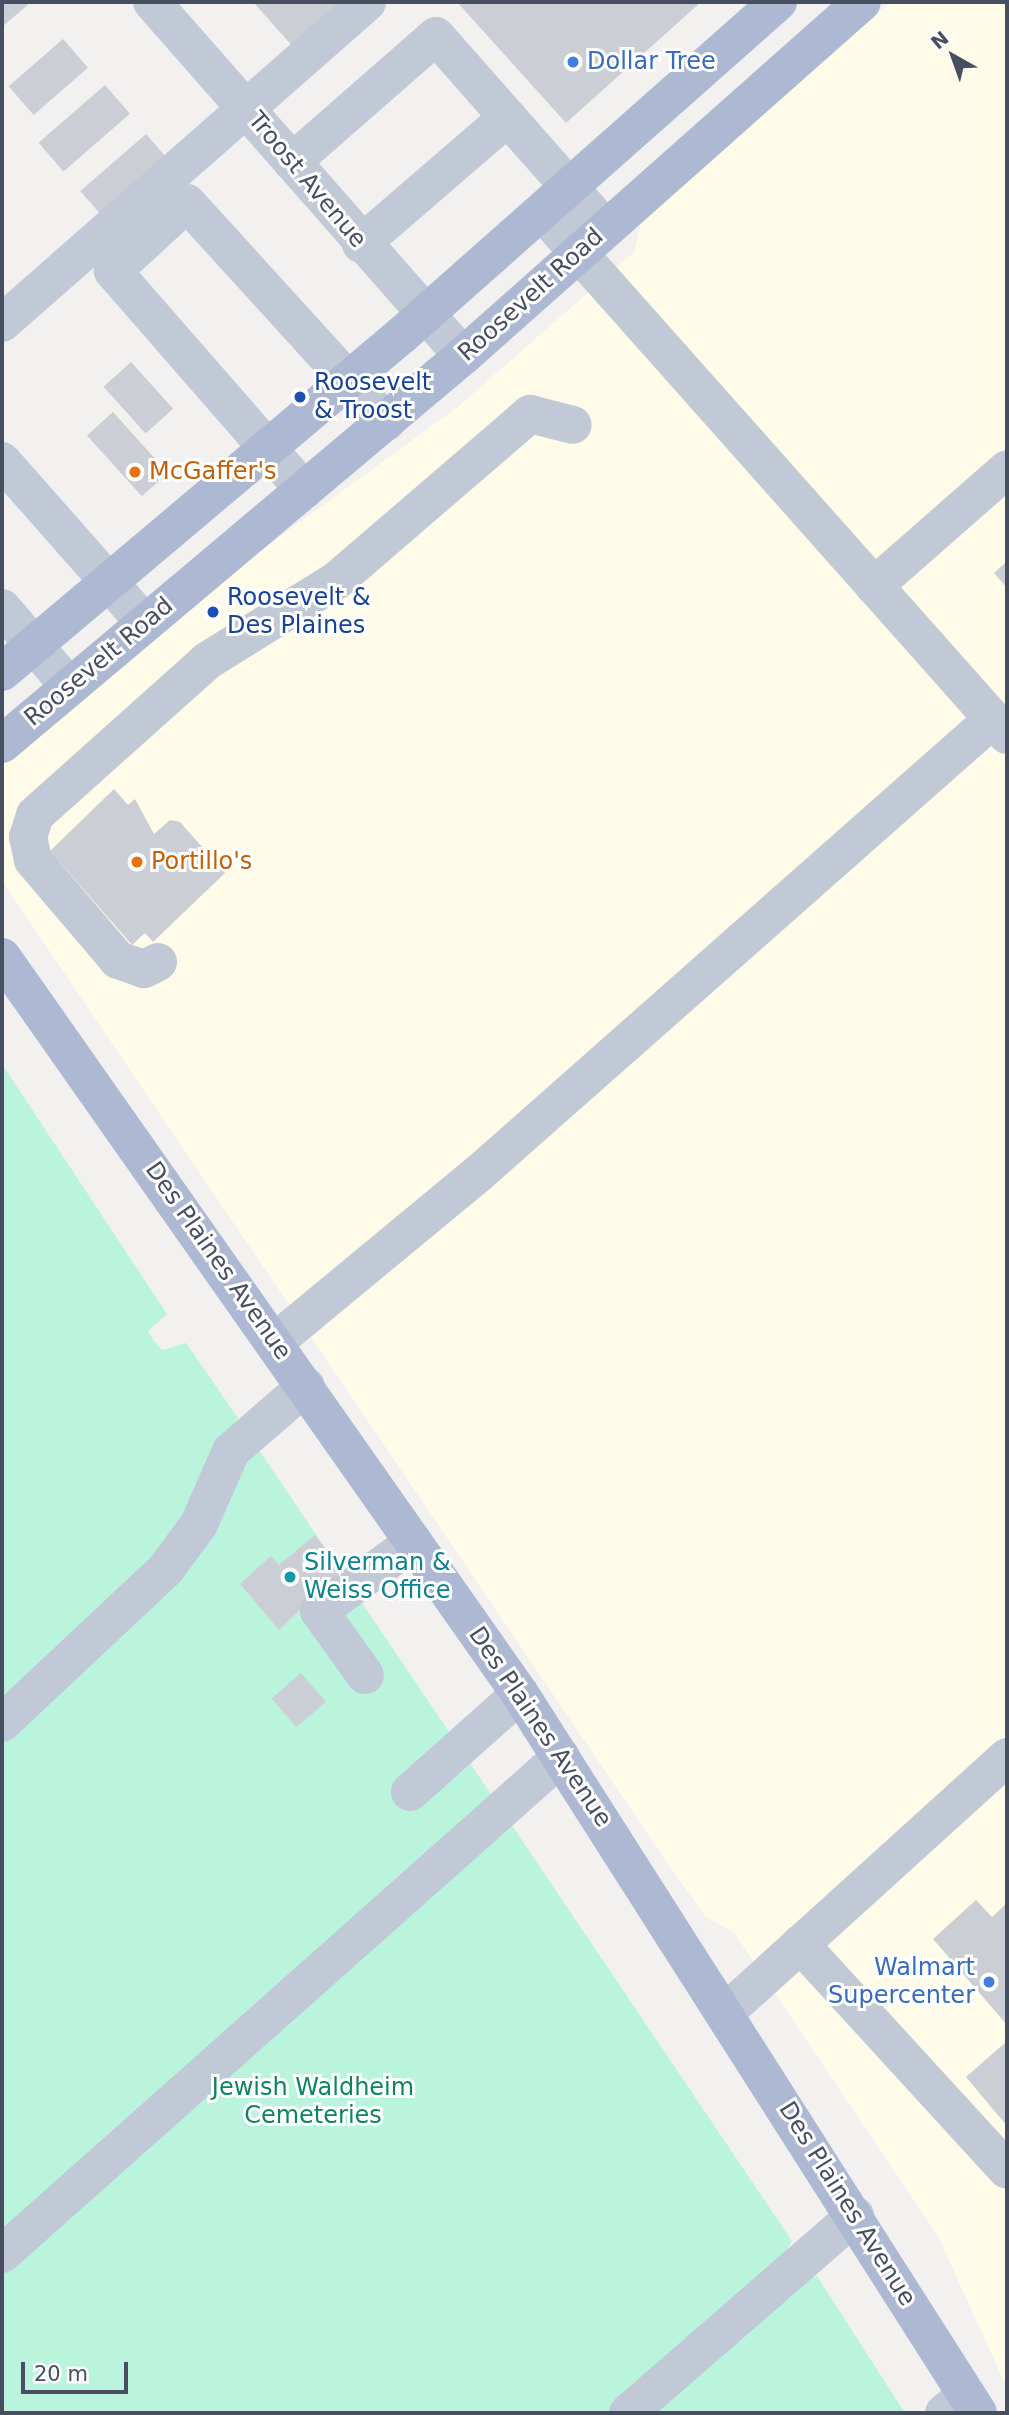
<!DOCTYPE html>
<html>
<head>
<meta charset="utf-8">
<style>
	body { margin:0 }
	#map { position:relative; width:1009px; height:2415px; overflow:hidden; background:#f3f0f0; font-family:"DejaVu Sans",sans-serif }
	div>[style] { position:absolute }
	.commercial>* { inset:0; background:#fefce9 }
	.green>* { inset:0; background:#baf4dc }
	.building>* { inset:0; background:#ccced6; transform-origin:0 0 }
	.minor>* { height:38px; margin:-19px; padding:0 19px; transform-origin:19px; border-radius:19px; background:#c2c9d6 }
	.major>* { height:38px; margin:-19px; padding:0 19px; transform-origin:19px; border-radius:19px; background:#adb8d2 }
	.dots>* { width:19px; height:19px; translate:-50% -50%; box-sizing:border-box; border:4px solid #fff; border-radius:50% }
	span { translate:-50% -50%; white-space:nowrap; text-align:center; line-height:1.15; -webkit-text-stroke:6px #fff; paint-order:stroke }
	.shop-label { font-size:24px; color:#366cbe }
	.left { translate:0 -50%; text-align:left }
	.right { translate:-100% -50%; text-align:right }
	.street-label { font-size:24px; color:#464e60 }
	.transit-label { font-size:24px; color:#164399 }
	.food-label { font-size:24px; color:#c56008 }
	.culture-label { font-size:24px; color:#0d838f }
	.park-label { font-size:24px; color:#0d8561 }
	.frame { position:absolute; inset:0; border:4px solid #464e60; pointer-events:none }
	.north { position:absolute; left:918px; top:21px; width:70px; height:70px; -webkit-text-stroke:5px #fff; paint-order:stroke; rotate:320deg; font-size:19px; font-weight:700; line-height:28px; text-align:center; color:#464e60 }
	.north::after { content:''; display:block; margin:auto; width:24px; height:32px; background:#464e60; clip-path:polygon(50% 0,100% 100%,50% 72%,0 100%) }
	.scale { position:absolute; left:21px; top:2362px; width:107px; height:32px; box-sizing:border-box; border:4px solid #464e60; border-top:0; padding-left:9px; font-size:21px; line-height:24px; white-space:nowrap; color:#464e60; -webkit-text-stroke:5px #fff; paint-order:stroke }
</style>
</head>
<body>
<div id="map">
	<div class="commercial">
		<i style="clip-path:polygon(891px 2px,1007px 2px,1007px 2388px,938px 2236px,735px 1934px,705px 1916px,668px 1864px,2px 881px,2px 765px,252px 557px,459px 406px,634px 252px,642px 220px)"></i>
	</div>
	<div class="green">
		<i style="clip-path:polygon(2px 1064px,167px 1314px,148px 1331px,153px 1340px,162px 1350px,186px 1343px,238px 1418px,223px 1441px,255px 1444px,792px 2241px,776px 2268px,788px 2285px,817px 2276px,905px 2413px,2px 2413px)"></i>
	</div>
	<div class="building">
		<i style="clip-path:polygon(2px 2px,31px 2px,2px 27px)"></i>
		<i style="clip-path:polygon(253px 2px,346px 2px,294px 48px)"></i>
		<i style="clip-path:polygon(457px 2px,701px 2px,566px 123px)"></i>
		<i style="left:63px;top:39px;width:38px;height:72px;rotate:49deg"></i>
		<i style="left:105px;top:85px;width:38px;height:88px;rotate:49deg"></i>
		<i style="left:146px;top:134px;width:38px;height:87px;rotate:49deg"></i>
		<i style="left:131px;top:362px;width:63px;height:37px;rotate:48deg"></i>
		<i style="left:113px;top:412px;width:82px;height:35px;rotate:48deg"></i>
		<i style="clip-path:polygon(1007px 561px,1007px 588px,994px 573px)"></i>
		<i style="clip-path:polygon(114px 789px,128px 805px,135px 799px,154px 834px,170px 820px,180px 822px,225px 873px,153px 942px,145px 933px,132px 945px,50px 851px)"></i>
		<i style="clip-path:polygon(315px 1535px,341px 1570px,279px 1630px,240px 1584px,271px 1556px,279px 1565px)"></i>
		<i style="left:301px;top:1673px;width:38px;height:39px;rotate:49deg"></i>
		<i style="clip-path:polygon(976px 1900px,992px 1917px,1007px 1903px,1007px 2025px,933px 1939px)"></i>
		<i style="clip-path:polygon(1007px 2041px,1007px 2126px,966px 2077px)"></i>
	</div>
	<div class="minor">
		<i style="left:152px;top:2px;width:471px;rotate:48.7deg"></i>
		<i style="left:292px;top:162px;width:191px;rotate:-41.2deg"></i>
		<i style="left:436px;top:36px;width:257px;rotate:48.6deg"></i>
		<i style="left:542px;top:212px;width:700px;rotate:48.36deg"></i>
		<i style="left:361px;top:244px;width:194px;rotate:-40.8deg"></i>
		<i style="left:2px;top:323px;width:486px;rotate:-41.3deg"></i>
		<i style="left:2px;top:461px;width:216px;rotate:48.6deg"></i>
		<i style="left:304px;top:490px;width:291px;rotate:-131.1deg"></i>
		<i style="left:113px;top:271px;width:100px;rotate:-42.6deg"></i>
		<i style="left:187px;top:203px;width:296px;rotate:47.7deg"></i>
		<i style="left:874px;top:586px;width:177px;rotate:-41.3deg"></i>
		<i style="left:2px;top:608px;width:104px;rotate:49.3deg"></i>
		<i style="left:158px;top:962px;width:16px;rotate:153deg"></i>
		<i style="left:144px;top:969px;width:28px;rotate:-161deg"></i>
		<i style="left:118px;top:960px;width:131px;rotate:-130.4deg"></i>
		<i style="left:33px;top:860px;width:24px;rotate:-102deg"></i>
		<i style="left:28px;top:837px;width:23px;rotate:-72deg"></i>
		<i style="left:35px;top:815px;width:231px;rotate:-41.8deg"></i>
		<i style="left:207px;top:661px;width:153px;rotate:-31.9deg"></i>
		<i style="left:337px;top:580px;width:255px;rotate:-40.7deg"></i>
		<i style="left:530px;top:414px;width:44px;rotate:14.3deg"></i>
		<i style="left:276px;top:1341px;width:262px;rotate:-39.6deg"></i>
		<i style="left:478px;top:1174px;width:687px;rotate:-41.46deg"></i>
		<i style="left:365px;top:1675px;width:79px;rotate:-125.7deg"></i>
		<i style="left:319px;top:1611px;width:117px;rotate:-36deg"></i>
		<i style="left:2px;top:1723px;width:225px;rotate:-43.2deg"></i>
		<i style="left:166px;top:1569px;width:56px;rotate:-53.7deg"></i>
		<i style="left:199px;top:1524px;width:80px;rotate:-66.3deg"></i>
		<i style="left:231px;top:1451px;width:99px;rotate:-40.9deg"></i>
		<i style="left:410px;top:1792px;width:147px;rotate:-41.7deg"></i>
		<i style="left:800px;top:1944px;width:306px;rotate:47.5deg"></i>
		<i style="left:727px;top:2011px;width:378px;rotate:-42.2deg"></i>
		<i style="left:2px;top:2254px;width:748px;rotate:-41.64deg"></i>
		<i style="left:628px;top:2413px;width:301px;rotate:-41deg"></i>
		<i style="left:944px;top:2413px;width:28px;rotate:-39deg"></i>
	</div>
	<div class="major">
		<i style="left:2px;top:672px;width:524px;rotate:-40.13deg"></i>
		<i style="left:403px;top:334px;width:501px;rotate:-41.52deg"></i>
		<i style="left:2px;top:744px;width:603px;rotate:-40.09deg"></i>
		<i style="left:463px;top:356px;width:533px;rotate:-41.58deg"></i>
		<i style="left:2px;top:957px;width:901px;rotate:54.9deg"></i>
		<i style="left:520px;top:1694px;width:852px;rotate:57.5deg"></i>
	</div>
	<div class="dots">
		<i style="left:573px;top:62px;background:#3f7fe0"></i>
		<i style="left:300px;top:397px;background:#1a4fb4"></i>
		<i style="left:135px;top:472px;background:#e8710a"></i>
		<i style="left:213px;top:612px;background:#1a4fb4"></i>
		<i style="left:137px;top:862px;background:#e8710a"></i>
		<i style="left:290px;top:1577px;background:#0f9aa8"></i>
		<i style="left:989px;top:1982px;background:#3f7fe0"></i>
	</div>
	<div class="shop-label">
		<span class="left" style="left:587px;top:62px">Dollar Tree</span>
		<span class="right" style="left:975px;top:1982px">Walmart<br>Supercenter</span>
	</div>
	<div class="street-label">
		<span style="left:307px;top:180px;rotate:50deg">Troost Avenue</span>
		<span style="left:531px;top:295px;rotate:-42deg">Roosevelt Road</span>
		<span style="left:99px;top:662px;rotate:-40deg">Roosevelt Road</span>
		<span style="left:218px;top:1261px;rotate:55deg">Des Plaines Avenue</span>
		<span style="left:540px;top:1727px;rotate:56deg">Des Plaines Avenue</span>
		<span style="left:847px;top:2204px;rotate:58deg">Des Plaines Avenue</span>
	</div>
	<div class="transit-label">
		<span class="left" style="left:314px;top:397px">Roosevelt<br>&amp; Troost</span>
		<span class="left" style="left:227px;top:612px">Roosevelt &amp;<br>Des Plaines</span>
	</div>
	<div class="food-label">
		<span class="left" style="left:149px;top:472px">McGaffer's</span>
		<span class="left" style="left:151px;top:862px">Portillo's</span>
	</div>
	<div class="culture-label">
		<span class="left" style="left:304px;top:1577px">Silverman &amp;<br>Weiss Office</span>
	</div>
	<div class="park-label">
		<span style="left:313px;top:2102px">Jewish Waldheim<br>Cemeteries</span>
	</div>
	<div class="frame"></div>
	<div class="north">N</div>
	<div class="scale">20 m</div>
</div>
</body>
</html>
